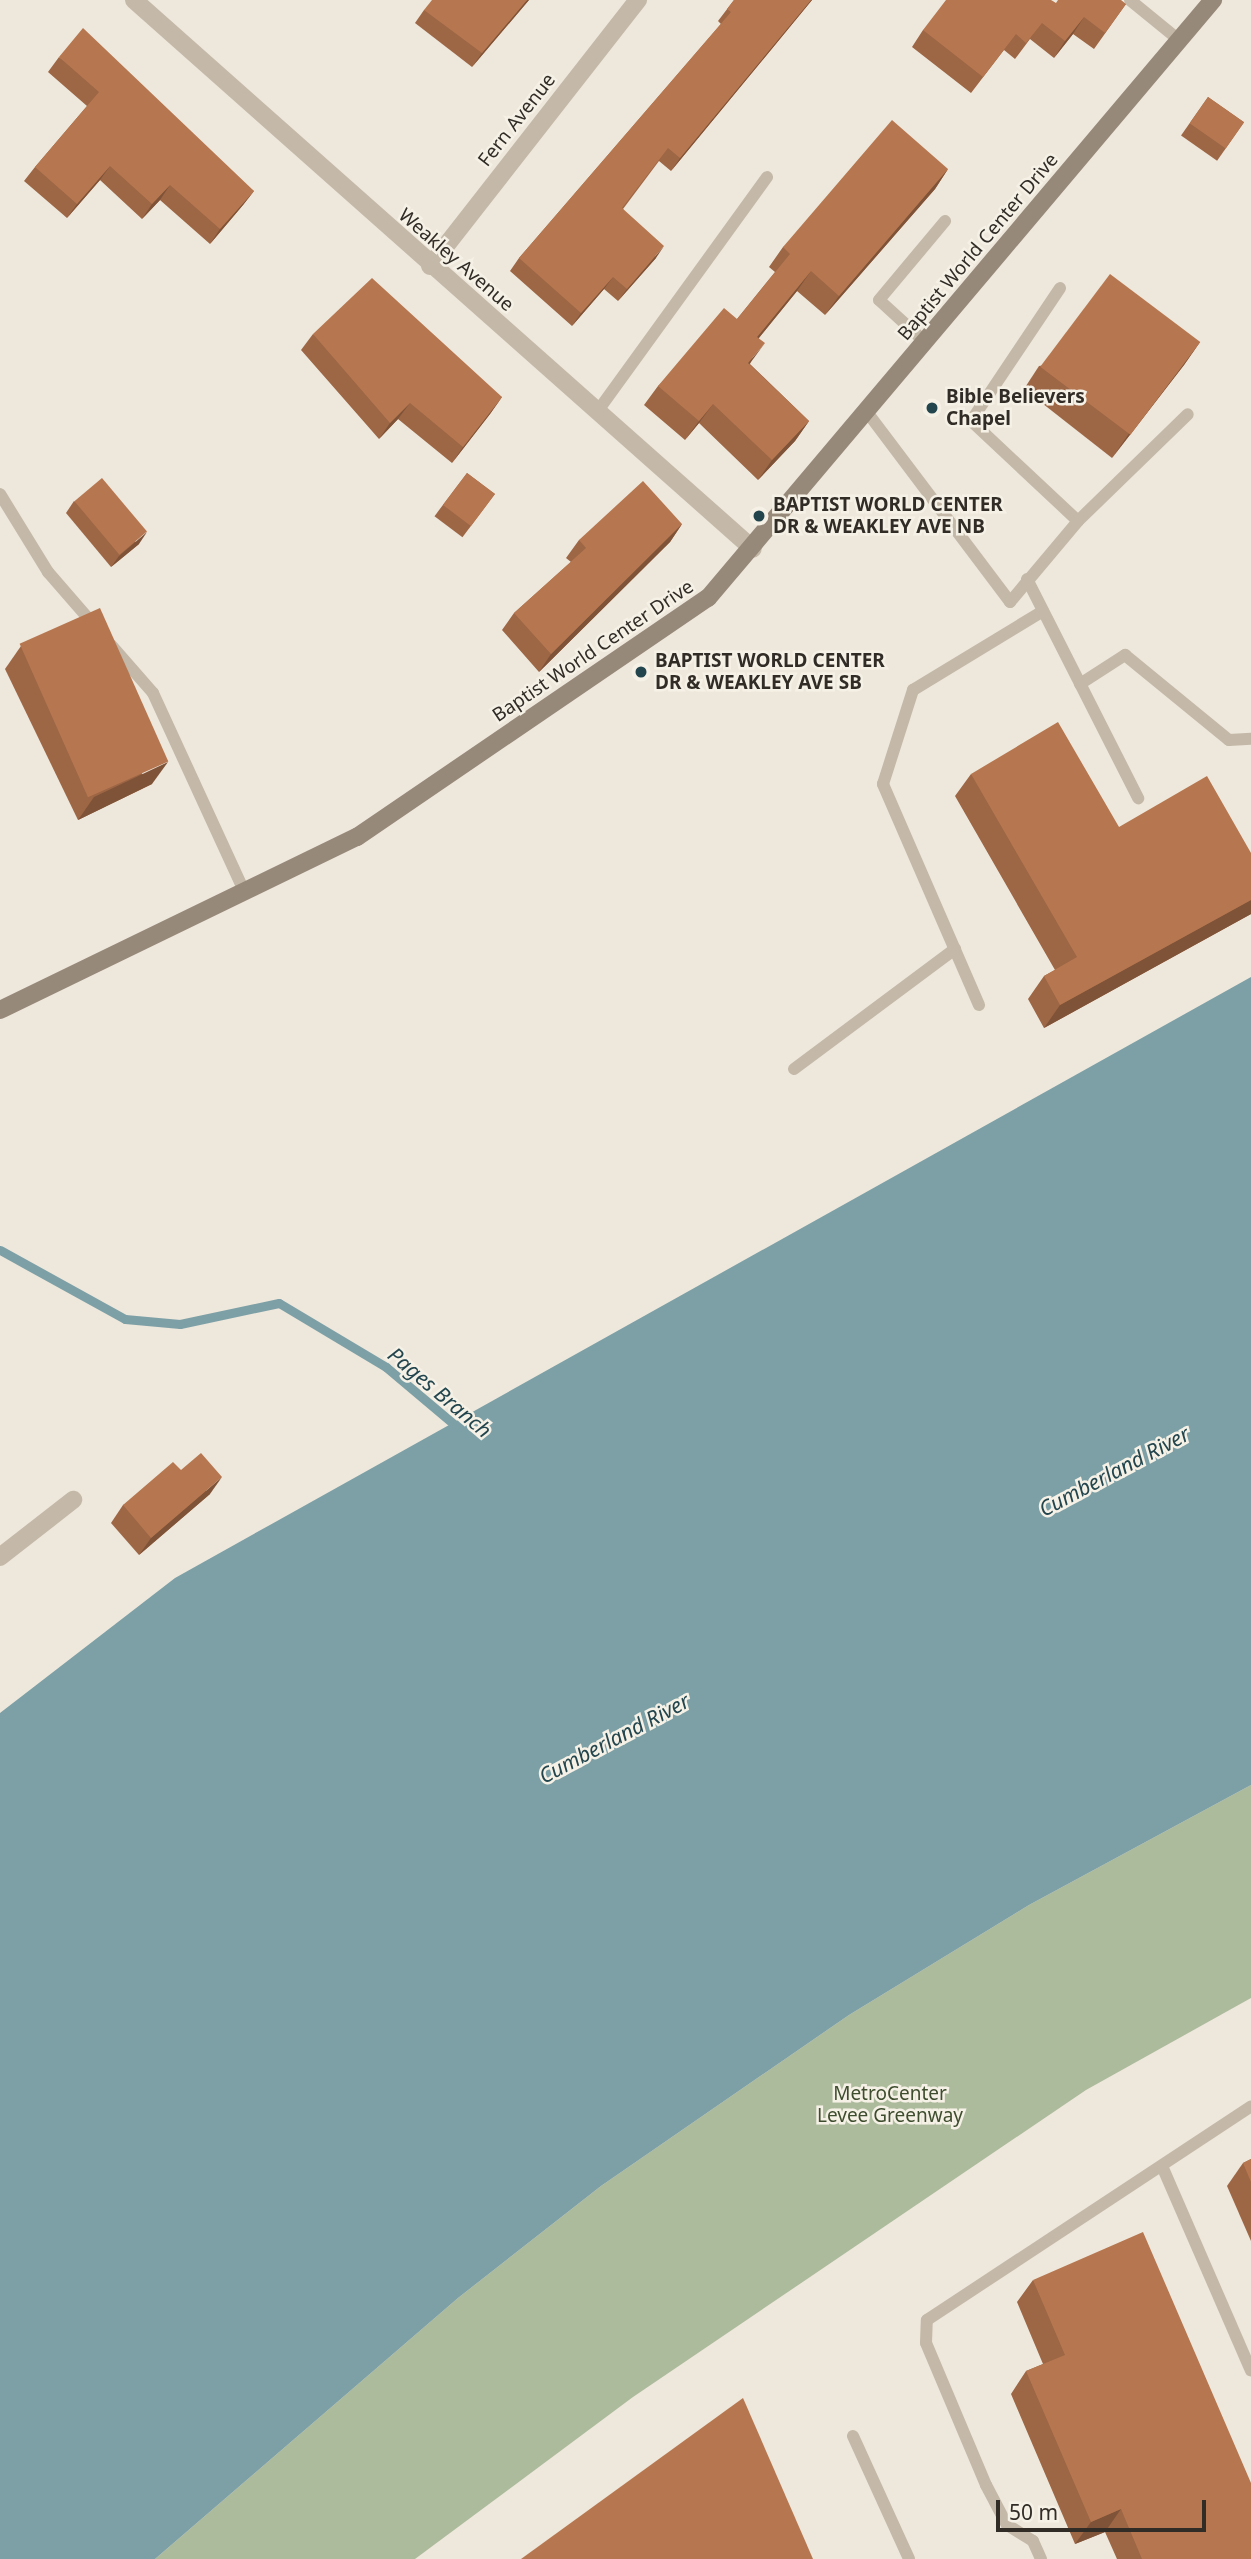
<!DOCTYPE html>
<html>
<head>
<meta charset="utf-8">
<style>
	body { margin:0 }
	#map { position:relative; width:1251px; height:2559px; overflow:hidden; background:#eee7db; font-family:"Noto Sans",sans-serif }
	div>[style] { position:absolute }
	.green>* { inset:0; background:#adbb9d }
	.water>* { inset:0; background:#7da0a7 }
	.stream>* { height:9px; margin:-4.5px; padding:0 4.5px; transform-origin:4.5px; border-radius:4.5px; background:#7da0a7 }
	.lane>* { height:12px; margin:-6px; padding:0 6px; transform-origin:6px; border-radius:6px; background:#c4b9a8 }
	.street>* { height:18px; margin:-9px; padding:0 9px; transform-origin:9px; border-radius:9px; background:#c4b9a8 }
	.secondary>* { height:18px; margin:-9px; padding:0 9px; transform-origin:9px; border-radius:9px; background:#97897a }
	.wall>* { inset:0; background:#9d6645; transform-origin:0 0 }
	.shaded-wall>* { inset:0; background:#7f5338 }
	.building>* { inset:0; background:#b67750; transform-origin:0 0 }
	.dots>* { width:19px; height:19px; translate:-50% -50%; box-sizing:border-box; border:4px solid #f6f1e6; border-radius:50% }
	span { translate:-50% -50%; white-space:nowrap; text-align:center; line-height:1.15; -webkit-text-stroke:5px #f6f1e6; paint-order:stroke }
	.street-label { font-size:19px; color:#322c27 }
	.poi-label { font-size:19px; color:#322c27; font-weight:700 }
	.left { translate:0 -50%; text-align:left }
	.park-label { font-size:19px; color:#3e4d2e }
	.water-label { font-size:21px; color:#22454e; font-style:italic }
	.scale { position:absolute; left:996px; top:2500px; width:210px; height:32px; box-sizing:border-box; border:4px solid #322c27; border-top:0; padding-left:9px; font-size:21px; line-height:24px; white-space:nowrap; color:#322c27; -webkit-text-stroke:5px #f6f1e6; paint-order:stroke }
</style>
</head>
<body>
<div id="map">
	<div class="green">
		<i style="clip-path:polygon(1251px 1785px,1251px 1998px,1086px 2090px,633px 2397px,415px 2559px,155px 2559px,458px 2298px,601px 2186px,849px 2015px,1029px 1905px)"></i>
	</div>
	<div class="water">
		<i style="clip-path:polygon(1251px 977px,1251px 1785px,1029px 1905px,849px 2015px,601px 2186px,458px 2298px,155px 2559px,0 2559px,0 1713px,175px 1578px)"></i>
	</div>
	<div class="stream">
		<i style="left:0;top:1250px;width:143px;rotate:28.9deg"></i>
		<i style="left:125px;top:1319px;width:55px;rotate:5.2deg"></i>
		<i style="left:180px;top:1324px;width:101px;rotate:-12deg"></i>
		<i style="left:279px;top:1303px;width:125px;rotate:30.9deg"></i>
		<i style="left:386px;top:1367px;width:99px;rotate:40.1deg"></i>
	</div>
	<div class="lane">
		<i style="left:1130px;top:0;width:63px;rotate:39.2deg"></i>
		<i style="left:925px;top:342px;width:62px;rotate:-137.6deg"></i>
		<i style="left:879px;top:300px;width:103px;rotate:-50.1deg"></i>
		<i style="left:597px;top:412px;width:290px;rotate:-54.1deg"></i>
		<i style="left:867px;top:412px;width:238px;rotate:53deg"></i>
		<i style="left:1010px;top:602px;width:106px;rotate:-50deg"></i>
		<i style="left:1078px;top:521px;width:146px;rotate:-136.9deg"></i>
		<i style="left:971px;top:421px;width:160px;rotate:-56.2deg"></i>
		<i style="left:0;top:494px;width:92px;rotate:58.4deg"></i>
		<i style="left:48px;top:572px;width:72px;rotate:49deg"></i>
		<i style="left:1078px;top:521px;width:153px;rotate:-44.2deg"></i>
		<i style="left:1027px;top:579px;width:246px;rotate:63.1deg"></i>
		<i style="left:111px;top:645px;width:64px;rotate:48.8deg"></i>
		<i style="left:153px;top:693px;width:216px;rotate:65.3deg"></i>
		<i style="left:1080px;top:684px;width:54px;rotate:-32.8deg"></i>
		<i style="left:1125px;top:655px;width:134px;rotate:39.3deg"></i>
		<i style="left:1229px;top:740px;width:22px;rotate:-3deg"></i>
		<i style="left:979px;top:1005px;width:241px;rotate:-113.5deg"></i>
		<i style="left:883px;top:784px;width:99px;rotate:-72.3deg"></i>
		<i style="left:913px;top:690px;width:152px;rotate:-31.3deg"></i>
		<i style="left:794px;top:1069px;width:201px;rotate:-36.7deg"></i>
		<i style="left:1162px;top:2166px;width:223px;rotate:66.5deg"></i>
		<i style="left:853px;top:2436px;width:135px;rotate:65.5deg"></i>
		<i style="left:1041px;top:2559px;width:20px;rotate:-114deg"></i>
		<i style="left:1033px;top:2541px;width:31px;rotate:-148deg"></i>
		<i style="left:1007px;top:2525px;width:45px;rotate:-117.7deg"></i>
		<i style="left:986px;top:2485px;width:154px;rotate:-112.9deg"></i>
		<i style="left:926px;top:2343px;width:23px;rotate:-88deg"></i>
		<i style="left:927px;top:2320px;width:388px;rotate:-33.4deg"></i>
	</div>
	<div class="street">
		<i style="left:134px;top:0;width:827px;rotate:41.57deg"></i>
		<i style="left:430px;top:266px;width:338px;rotate:-52deg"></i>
		<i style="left:0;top:1557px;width:93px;rotate:-38deg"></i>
	</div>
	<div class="secondary">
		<i style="left:0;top:1010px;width:397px;rotate:-25.9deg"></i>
		<i style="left:357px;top:837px;width:425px;rotate:-34.3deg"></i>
		<i style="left:708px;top:598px;width:783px;rotate:-49.82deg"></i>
	</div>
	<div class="wall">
		<i style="clip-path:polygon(529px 0,472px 67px,415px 23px,424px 10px)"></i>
		<i style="clip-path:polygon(734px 0,812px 0,671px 171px,659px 161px,623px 209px,656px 258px,618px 301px,604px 289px,572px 326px,510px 271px,519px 258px,721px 24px,718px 21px)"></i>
		<i style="clip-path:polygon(1056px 3px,1126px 4px,1094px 49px,1073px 34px,1054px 58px,1030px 39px,1015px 59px,1004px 50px,971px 93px,912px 47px,923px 30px)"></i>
		<i style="clip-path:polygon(59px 57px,254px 191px,243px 205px,210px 244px,160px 200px,142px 219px,100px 180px,67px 218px,24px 181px,35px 167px,87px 106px,48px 72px)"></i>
		<i style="left:1208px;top:97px;width:44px;height:47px;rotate:35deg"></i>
		<i style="clip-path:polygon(948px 169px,935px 189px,825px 315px,797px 291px,759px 338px,750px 364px,809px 421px,795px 441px,758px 480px,699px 423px,685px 440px,644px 405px,658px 386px,737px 319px,775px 272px,769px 267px,783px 247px)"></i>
		<i style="clip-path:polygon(313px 334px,502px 397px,490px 414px,452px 463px,398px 419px,379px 439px,301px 350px)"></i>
		<i style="clip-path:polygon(1200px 342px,1184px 365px,1112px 458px,1024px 389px,1039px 366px)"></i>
		<i style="left:467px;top:473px;width:35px;height:54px;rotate:37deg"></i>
		<i style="clip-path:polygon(74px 501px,139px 544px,111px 567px,66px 513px)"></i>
		<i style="clip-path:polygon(682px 524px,670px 542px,539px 672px,502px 630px,514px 613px,571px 562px,566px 558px,579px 540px)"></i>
		<i style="clip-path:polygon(21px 646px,152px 784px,78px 820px,5px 669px)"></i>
		<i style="clip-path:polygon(971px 774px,1119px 827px,1251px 853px,1251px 914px,1044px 1028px,1028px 999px,1044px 976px,1055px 970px,955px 796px)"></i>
		<i style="clip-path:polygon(181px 1470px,210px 1494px,139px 1555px,111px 1523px,123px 1505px)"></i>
		<i style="clip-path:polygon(1251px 2159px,1251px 2241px,1227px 2186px,1243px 2163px)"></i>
		<i style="clip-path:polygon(1033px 2280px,1251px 2559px,1117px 2559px,1105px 2532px,1075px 2544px,1011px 2394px,1026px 2371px,1043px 2364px,1017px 2302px)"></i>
	</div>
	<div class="shaded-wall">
		<i style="clip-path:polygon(527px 0,529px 0,472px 67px,482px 53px)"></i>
		<i style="clip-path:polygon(811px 0,812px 0,671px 171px,680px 158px)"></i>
		<i style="clip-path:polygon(1084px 17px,1073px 34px,1054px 58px,1065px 41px)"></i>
		<i style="clip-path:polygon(110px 166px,100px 180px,67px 218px,77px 204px)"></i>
		<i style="clip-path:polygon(948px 169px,935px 189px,825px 315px,839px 296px)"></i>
		<i style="clip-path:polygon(170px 185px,160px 200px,142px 219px,152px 204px)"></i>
		<i style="clip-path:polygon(254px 191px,243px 205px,210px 244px,220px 229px)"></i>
		<i style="clip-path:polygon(664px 246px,656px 258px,618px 301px,627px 289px)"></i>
		<i style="clip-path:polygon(811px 271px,797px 291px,744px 356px,757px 337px)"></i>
		<i style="clip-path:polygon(613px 277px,604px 289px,572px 326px,581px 313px)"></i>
		<i style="clip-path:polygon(1200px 342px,1184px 365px,1112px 458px,1128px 435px)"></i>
		<i style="clip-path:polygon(765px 343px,751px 362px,734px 382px,748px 363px)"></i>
		<i style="clip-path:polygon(502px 397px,490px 414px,452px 463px,463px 447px)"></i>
		<i style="clip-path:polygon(410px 403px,398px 419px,379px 439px,390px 423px)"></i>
		<i style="clip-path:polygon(713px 404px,699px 423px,685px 440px,699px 421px)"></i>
		<i style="clip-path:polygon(809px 421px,795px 441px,758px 480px,772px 460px)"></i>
		<i style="clip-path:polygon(682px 524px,670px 542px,539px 672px,551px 654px)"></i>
		<i style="clip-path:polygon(147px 532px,139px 544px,111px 567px,119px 556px)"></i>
		<i style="clip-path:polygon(168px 762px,152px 784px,78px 820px,94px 797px)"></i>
		<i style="clip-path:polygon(1251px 900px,1251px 914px,1044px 1028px,1060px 1005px)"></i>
		<i style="clip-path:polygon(222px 1477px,210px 1494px,139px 1555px,151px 1538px)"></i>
		<i style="clip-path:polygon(1121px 2509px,1105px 2532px,1075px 2544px,1091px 2522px)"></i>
	</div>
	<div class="building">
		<i style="clip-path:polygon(432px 0,527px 0,482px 53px,424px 10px)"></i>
		<i style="clip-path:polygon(734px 0,811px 0,680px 158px,668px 148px,622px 208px,664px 246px,627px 289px,613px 277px,581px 313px,519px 258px,731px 12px,727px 9px)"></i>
		<i style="clip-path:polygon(946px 0,1051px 0,1056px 3px,1058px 0,1121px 0,1126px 4px,1105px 33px,1084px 17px,1065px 41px,1042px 23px,1026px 43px,1016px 34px,983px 77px,923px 30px)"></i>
		<i style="clip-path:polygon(83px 28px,254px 191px,220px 229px,170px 185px,152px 204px,110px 166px,77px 204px,35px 167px,99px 92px,59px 57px)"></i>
		<i style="left:1208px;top:97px;width:44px;height:32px;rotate:35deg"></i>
		<i style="clip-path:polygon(892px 120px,948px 169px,839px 296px,811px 271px,757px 337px,765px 343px,748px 363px,809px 421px,772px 460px,713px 404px,699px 421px,658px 386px,724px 308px,737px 319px,790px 254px,783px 247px)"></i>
		<i style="left:1110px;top:274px;width:113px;height:116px;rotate:37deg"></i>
		<i style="clip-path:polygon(372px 278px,502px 397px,463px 447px,410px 403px,390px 423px,313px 334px)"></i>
		<i style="left:467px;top:473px;width:35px;height:40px;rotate:37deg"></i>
		<i style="left:102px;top:478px;width:70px;height:36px;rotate:50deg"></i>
		<i style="clip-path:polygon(643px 481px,682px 524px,551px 654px,514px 613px,586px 548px,579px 540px)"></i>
		<i style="left:100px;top:608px;width:168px;height:88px;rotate:66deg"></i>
		<i style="clip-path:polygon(1058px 722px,1119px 827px,1207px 776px,1251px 853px,1251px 900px,1060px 1005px,1044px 976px,1077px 957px,971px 774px)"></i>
		<i style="clip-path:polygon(201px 1453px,222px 1477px,151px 1538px,123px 1505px,173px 1462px,181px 1470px)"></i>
		<i style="clip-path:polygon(1251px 2159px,1251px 2182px,1243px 2163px)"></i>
		<i style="clip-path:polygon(1143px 2232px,1251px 2483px,1251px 2559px,1142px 2559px,1121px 2509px,1091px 2522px,1026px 2371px,1065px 2355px,1033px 2280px)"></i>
		<i style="clip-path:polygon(743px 2398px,813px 2559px,521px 2559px)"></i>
	</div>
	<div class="dots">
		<i style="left:932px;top:408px;background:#22454e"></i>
		<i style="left:759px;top:516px;background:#22454e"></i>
		<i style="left:641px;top:672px;background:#22454e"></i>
	</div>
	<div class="street-label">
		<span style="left:517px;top:120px;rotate:-52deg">Fern Avenue</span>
		<span style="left:978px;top:247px;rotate:-50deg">Baptist World Center Drive</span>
		<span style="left:456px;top:260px;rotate:41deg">Weakley Avenue</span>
		<span style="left:593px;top:651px;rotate:-34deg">Baptist World Center Drive</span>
	</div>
	<div class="poi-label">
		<span class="left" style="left:946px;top:408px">Bible Believers<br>Chapel</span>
		<span class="left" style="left:773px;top:516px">BAPTIST WORLD CENTER<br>DR &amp; WEAKLEY AVE NB</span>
		<span class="left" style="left:655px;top:672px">BAPTIST WORLD CENTER<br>DR &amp; WEAKLEY AVE SB</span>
	</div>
	<div class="park-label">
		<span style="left:890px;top:2105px">MetroCenter<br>Levee Greenway</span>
	</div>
	<div class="water-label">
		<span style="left:440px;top:1392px;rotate:40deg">Pages Branch</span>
		<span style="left:1114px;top:1471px;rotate:-28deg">Cumberland River</span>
		<span style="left:614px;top:1738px;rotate:-28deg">Cumberland River</span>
	</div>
	<div class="scale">50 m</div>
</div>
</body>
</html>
